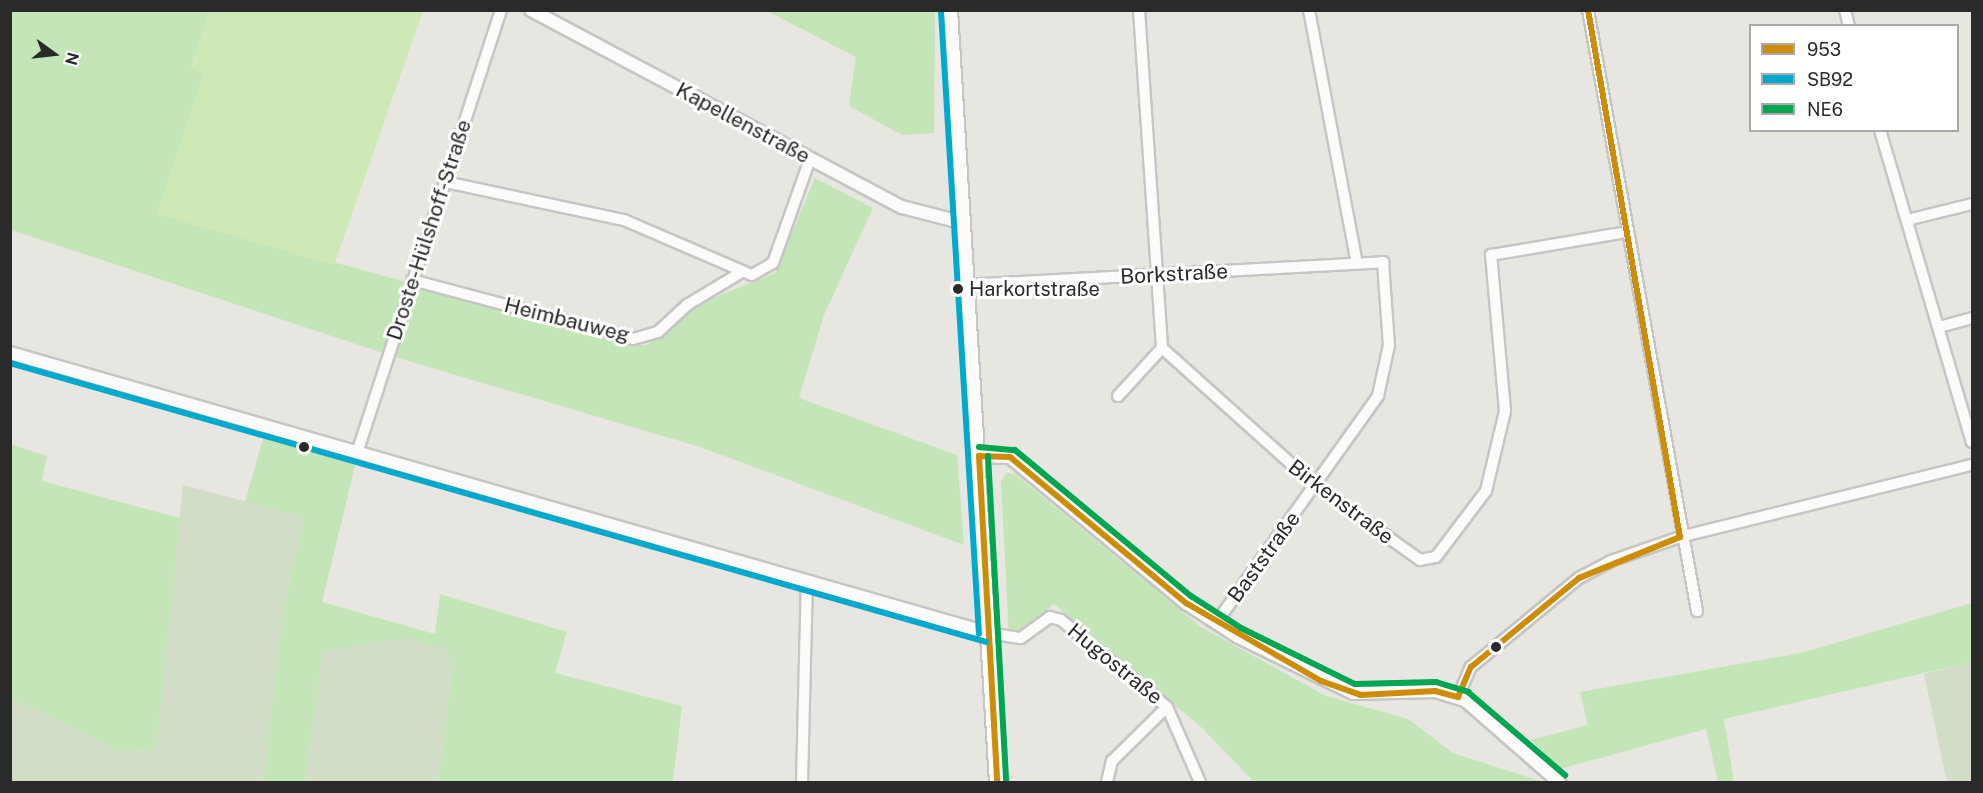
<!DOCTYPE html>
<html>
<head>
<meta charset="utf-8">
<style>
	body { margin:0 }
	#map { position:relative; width:1983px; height:793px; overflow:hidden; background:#e8e6e0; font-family:"Public Sans",sans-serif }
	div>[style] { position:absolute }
	.green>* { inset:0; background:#c4e5b8 }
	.cemetery>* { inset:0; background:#d1ddc7 }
	.pitch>* { inset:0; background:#cee9b5 }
	.roads { filter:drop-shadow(2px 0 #c6c5c5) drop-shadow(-2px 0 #c6c5c5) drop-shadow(0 2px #c6c5c5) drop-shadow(0 -2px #c6c5c5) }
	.minor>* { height:10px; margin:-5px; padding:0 5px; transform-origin:5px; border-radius:5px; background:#fcfbfa }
	.tertiary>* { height:12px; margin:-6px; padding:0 6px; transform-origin:6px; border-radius:6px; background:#fcfbfa }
	.secondary>* { height:14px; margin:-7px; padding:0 7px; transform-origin:7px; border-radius:7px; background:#fcfbfa }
	.bus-1>* { height:6px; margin:-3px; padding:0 3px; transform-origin:3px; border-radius:3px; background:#ce8d08 }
	.bus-2>* { height:6px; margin:-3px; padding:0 3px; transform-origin:3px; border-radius:3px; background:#00a9ce }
	.bus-3>* { height:6px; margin:-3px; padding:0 3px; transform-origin:3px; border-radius:3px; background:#00a651 }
	.dots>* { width:16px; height:16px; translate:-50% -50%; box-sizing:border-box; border:3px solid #fff; border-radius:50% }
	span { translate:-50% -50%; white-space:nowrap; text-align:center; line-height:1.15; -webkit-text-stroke:6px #fff; paint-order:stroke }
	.bus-label { font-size:20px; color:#2a2a2a }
	.left { translate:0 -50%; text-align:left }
	.street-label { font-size:21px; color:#2a2a2a }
	.frame { position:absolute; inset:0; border:12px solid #2a2a2a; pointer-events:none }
	.legend { position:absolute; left:1749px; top:24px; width:210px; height:108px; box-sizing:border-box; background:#fff; border:2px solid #aaa; margin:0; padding:8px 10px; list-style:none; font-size:18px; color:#2a2a2a }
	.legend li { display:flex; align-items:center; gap:12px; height:30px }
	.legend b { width:30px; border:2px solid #aaa }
	.north { position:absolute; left:24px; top:24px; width:60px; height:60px; -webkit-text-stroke:4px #fff; paint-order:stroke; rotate:105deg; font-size:16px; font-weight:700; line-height:24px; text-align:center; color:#2a2a2a }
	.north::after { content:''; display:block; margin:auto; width:21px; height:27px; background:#2a2a2a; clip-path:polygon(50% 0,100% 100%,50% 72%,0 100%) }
</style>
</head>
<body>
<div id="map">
	<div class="green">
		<i style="clip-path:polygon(11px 11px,210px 11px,191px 67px,204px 74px,157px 214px,637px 345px,647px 345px,696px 305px,775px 273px,815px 178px,873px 208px,824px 315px,799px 398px,957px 455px,964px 545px,700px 447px,395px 357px,11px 230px)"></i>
		<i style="clip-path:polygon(767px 11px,935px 11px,934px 133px,902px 135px,849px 106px,856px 57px)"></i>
		<i style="clip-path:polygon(264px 435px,356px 462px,322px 602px,435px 634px,440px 594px,567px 632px,555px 673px,682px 706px,673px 782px,438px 782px,453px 661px,323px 651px,305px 782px,263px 782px,283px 611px,304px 517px,245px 502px)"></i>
		<i style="clip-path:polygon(10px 444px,47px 456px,42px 481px,180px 518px,156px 750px,118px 751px,11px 699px)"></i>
		<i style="clip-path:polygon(1006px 473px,1015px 474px,1201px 627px,1326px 696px,1408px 719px,1453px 753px,1543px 782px,1254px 782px,1200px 726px,1054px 604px,1023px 631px,1009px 636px,1001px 481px)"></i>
		<i style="clip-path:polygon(1972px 603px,1972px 662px,1724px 719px,1734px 782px,1718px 782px,1706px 729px,1560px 769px,1531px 740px,1588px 725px,1580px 692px,1801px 653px)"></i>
	</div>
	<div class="cemetery">
		<i style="clip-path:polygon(183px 485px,304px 517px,283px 611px,263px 782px,11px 782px,11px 699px,118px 751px,156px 750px)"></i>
		<i style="clip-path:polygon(403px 638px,445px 649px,453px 661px,438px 782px,305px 782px,323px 651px)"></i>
		<i style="clip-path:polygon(1972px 662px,1972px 782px,1947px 782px,1924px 674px)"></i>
	</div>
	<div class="pitch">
		<i style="clip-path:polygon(210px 11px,423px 11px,334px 265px,157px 214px,204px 74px,191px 68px)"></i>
	</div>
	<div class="roads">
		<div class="minor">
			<i style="left:1139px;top:10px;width:339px;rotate:86.1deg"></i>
			<i style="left:1162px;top:348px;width:207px;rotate:41.9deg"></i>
			<i style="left:1316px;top:486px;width:128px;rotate:35.4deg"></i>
			<i style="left:1420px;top:560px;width:16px;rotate:-11deg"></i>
			<i style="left:1436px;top:557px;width:83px;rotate:-52.9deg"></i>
			<i style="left:1486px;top:491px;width:82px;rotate:-76.6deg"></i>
			<i style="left:1505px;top:411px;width:157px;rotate:-95.1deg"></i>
			<i style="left:1491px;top:255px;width:138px;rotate:-9.6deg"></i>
			<i style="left:1309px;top:10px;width:258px;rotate:79.3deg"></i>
			<i style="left:1588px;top:10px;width:611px;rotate:79.72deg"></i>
			<i style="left:1845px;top:10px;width:16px;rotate:76deg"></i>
			<i style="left:1880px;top:130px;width:325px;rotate:73.6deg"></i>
			<i style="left:445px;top:182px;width:183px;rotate:12deg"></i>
			<i style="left:624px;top:220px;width:139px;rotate:23.3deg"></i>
			<i style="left:752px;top:275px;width:24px;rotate:-30deg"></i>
			<i style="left:773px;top:263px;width:110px;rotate:-70.4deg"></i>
			<i style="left:1907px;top:220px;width:67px;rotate:-13.8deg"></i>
			<i style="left:412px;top:280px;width:229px;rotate:14.9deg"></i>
			<i style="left:633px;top:339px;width:26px;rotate:-16deg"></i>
			<i style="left:658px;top:332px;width:40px;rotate:-43deg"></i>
			<i style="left:687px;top:305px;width:62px;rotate:-31.1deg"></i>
			<i style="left:965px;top:285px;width:419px;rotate:-3.1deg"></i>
			<i style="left:1383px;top:262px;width:83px;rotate:85.9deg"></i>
			<i style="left:1389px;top:345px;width:52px;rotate:102.2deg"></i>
			<i style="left:1378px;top:396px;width:279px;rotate:125.5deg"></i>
			<i style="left:1939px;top:327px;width:34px;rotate:-15deg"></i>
			<i style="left:1118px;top:396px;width:65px;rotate:-47.5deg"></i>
			<i style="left:358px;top:450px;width:463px;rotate:-72deg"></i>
			<i style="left:988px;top:633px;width:33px;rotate:9deg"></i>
			<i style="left:1021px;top:638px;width:36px;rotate:-36deg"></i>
			<i style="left:1050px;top:617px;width:11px;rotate:15deg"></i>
			<i style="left:1061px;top:620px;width:137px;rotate:39.4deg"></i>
			<i style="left:1167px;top:707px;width:82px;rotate:66.3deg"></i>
			<i style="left:1458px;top:697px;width:33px;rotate:-67deg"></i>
			<i style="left:1471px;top:667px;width:140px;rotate:-39.5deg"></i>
			<i style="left:1579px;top:578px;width:36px;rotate:-28deg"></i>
			<i style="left:1611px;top:561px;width:73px;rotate:-19.2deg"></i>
			<i style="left:1680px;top:537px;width:301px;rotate:-13.9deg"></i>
			<i style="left:802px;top:782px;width:201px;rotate:-88.6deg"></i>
			<i style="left:1107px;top:782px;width:22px;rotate:-77deg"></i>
			<i style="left:1112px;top:761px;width:77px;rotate:-44.5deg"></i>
		</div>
		<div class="tertiary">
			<i style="left:531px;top:10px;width:420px;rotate:28deg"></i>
			<i style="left:902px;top:207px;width:60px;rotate:14.5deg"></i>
			<i style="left:10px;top:353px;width:1017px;rotate:15.98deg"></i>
			<i style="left:979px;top:456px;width:31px;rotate:2deg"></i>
			<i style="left:1010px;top:457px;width:229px;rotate:39.7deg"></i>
			<i style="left:1186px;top:603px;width:61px;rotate:32.9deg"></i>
			<i style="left:1237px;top:636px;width:129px;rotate:26.2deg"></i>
			<i style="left:1353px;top:693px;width:82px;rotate:-1.4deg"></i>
			<i style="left:1435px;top:691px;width:31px;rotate:17deg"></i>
			<i style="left:1465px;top:700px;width:125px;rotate:41.1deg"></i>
		</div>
		<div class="secondary">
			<i style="left:950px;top:10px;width:773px;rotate:86.52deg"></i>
		</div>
	</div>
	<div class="bus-1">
		<i style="left:1588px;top:10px;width:535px;rotate:80.1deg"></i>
		<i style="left:979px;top:456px;width:31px;rotate:2deg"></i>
		<i style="left:1010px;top:457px;width:229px;rotate:39.7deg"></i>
		<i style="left:1186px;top:603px;width:156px;rotate:30deg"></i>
		<i style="left:1321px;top:681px;width:42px;rotate:19.3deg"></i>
		<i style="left:1361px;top:695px;width:74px;rotate:-3.1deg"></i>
		<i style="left:1435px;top:691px;width:24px;rotate:15deg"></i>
		<i style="left:979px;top:456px;width:326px;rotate:86.8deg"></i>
		<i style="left:1458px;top:697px;width:33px;rotate:-67deg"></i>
		<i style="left:1471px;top:667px;width:140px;rotate:-39.5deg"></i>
		<i style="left:1579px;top:578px;width:109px;rotate:-22.1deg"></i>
	</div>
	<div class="bus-2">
		<i style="left:941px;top:11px;width:624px;rotate:86.51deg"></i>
		<i style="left:10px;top:363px;width:1015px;rotate:15.95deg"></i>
	</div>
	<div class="bus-3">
		<i style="left:979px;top:447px;width:36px;rotate:5deg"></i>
		<i style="left:1015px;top:450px;width:229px;rotate:39.7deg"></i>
		<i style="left:1191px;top:596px;width:59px;rotate:32.6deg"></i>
		<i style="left:1241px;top:628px;width:127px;rotate:26.2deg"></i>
		<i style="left:1355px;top:684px;width:81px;rotate:-1.4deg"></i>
		<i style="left:1436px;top:682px;width:34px;rotate:17deg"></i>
		<i style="left:1468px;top:692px;width:128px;rotate:40.6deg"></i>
		<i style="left:988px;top:456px;width:326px;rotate:86.8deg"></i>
	</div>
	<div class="dots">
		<i style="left:958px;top:289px;background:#2a2a2a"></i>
		<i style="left:304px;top:447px;background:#2a2a2a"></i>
		<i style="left:1496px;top:647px;background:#2a2a2a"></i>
	</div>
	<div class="bus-label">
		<span class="left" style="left:969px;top:289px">Harkortstraße</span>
	</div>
	<div class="street-label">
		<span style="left:743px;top:123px;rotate:28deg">Kapellenstraße</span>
		<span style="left:429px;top:230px;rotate:-72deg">Droste-Hülshoff-Straße</span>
		<span style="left:1174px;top:274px;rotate:-3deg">Borkstraße</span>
		<span style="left:567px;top:320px;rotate:14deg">Heimbauweg</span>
		<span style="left:1341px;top:502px;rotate:37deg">Birkenstraße</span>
		<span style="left:1264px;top:557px;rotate:-54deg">Baststraße</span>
		<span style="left:1115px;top:664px;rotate:39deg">Hugostraße</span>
	</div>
	<div class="frame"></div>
	<ul class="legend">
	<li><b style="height:8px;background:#ce8d08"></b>953</li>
	<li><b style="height:8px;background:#00a9ce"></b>SB92</li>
	<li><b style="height:8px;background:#00a651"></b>NE6</li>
	</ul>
	<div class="north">N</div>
</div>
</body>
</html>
